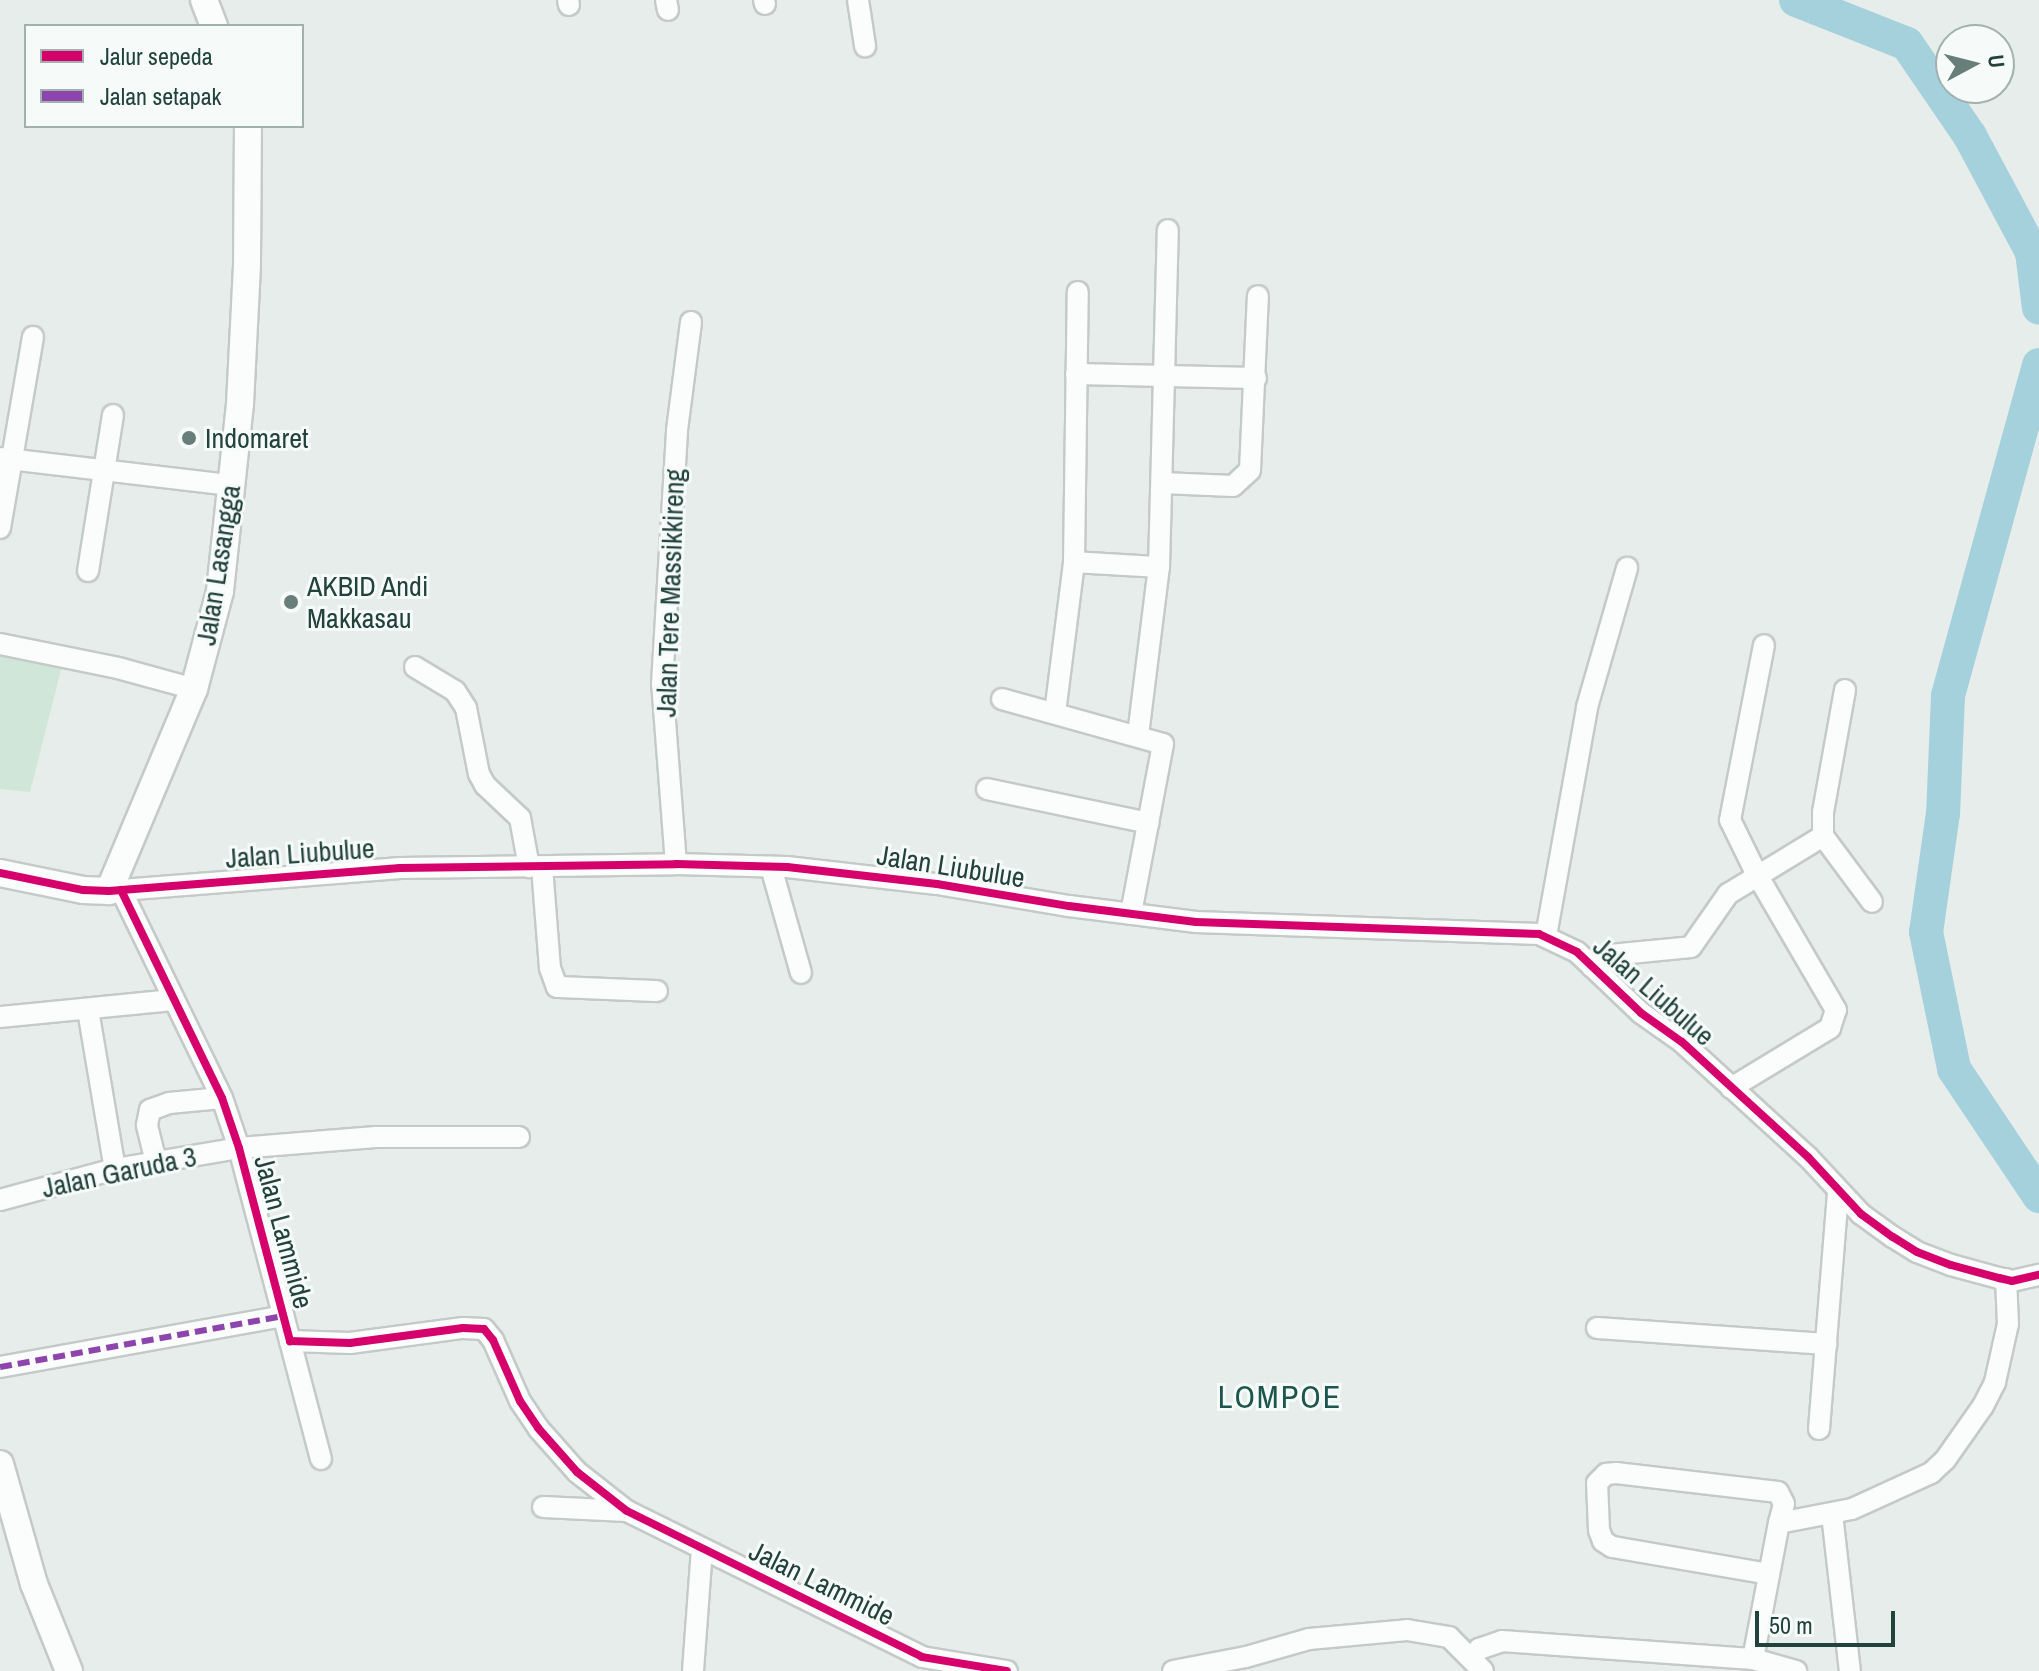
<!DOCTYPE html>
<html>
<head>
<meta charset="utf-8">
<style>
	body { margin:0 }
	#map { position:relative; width:2039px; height:1671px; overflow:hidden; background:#e7edea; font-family:"Archivo Narrow",sans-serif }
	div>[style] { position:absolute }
	.green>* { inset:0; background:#cfe6d8 }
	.river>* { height:34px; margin:-17px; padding:0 17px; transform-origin:17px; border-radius:17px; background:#a5d1dd }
	.roads { filter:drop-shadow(2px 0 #c4cac8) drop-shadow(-2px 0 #c4cac8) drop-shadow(0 2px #c4cac8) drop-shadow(0 -2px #c4cac8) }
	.minor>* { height:20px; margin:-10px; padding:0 10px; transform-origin:10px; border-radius:10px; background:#fbfcfc }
	.tertiary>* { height:26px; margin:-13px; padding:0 13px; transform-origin:13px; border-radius:13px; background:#fbfcfc }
	.quiet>* { height:6px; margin-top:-3px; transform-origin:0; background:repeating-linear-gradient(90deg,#8e44ad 0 12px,transparent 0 18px) }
	.cycleway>* { height:8px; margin:-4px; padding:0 4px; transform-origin:4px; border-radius:4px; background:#d6006c }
	.dots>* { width:22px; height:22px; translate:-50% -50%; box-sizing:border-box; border:4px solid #f6fbf9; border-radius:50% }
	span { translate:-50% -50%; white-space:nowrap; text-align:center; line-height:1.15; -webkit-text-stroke:6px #f6fbf9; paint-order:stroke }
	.poi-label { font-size:28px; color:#22423c }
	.left { translate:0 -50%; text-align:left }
	.street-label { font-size:28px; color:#22423c }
	.quarter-label { font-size:32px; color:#1c564d; letter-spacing:2px }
	.legend { position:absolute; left:24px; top:24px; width:280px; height:104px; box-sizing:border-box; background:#f6fbf9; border:2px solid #a1b1ad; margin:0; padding:10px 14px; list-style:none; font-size:24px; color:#22423c }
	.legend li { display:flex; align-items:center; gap:16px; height:40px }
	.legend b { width:40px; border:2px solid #a1b1ad }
	.north { position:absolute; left:1935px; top:24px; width:80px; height:80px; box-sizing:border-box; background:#f6fbf9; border:2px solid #a1b1ad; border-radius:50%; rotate:83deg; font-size:22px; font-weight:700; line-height:32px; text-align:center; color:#22423c }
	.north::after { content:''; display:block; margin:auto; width:28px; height:36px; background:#677e79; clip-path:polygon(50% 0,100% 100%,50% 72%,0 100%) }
	.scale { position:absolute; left:1755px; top:1611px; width:140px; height:36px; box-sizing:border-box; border:4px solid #22423c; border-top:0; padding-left:10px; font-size:24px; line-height:28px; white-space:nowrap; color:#22423c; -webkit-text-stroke:6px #f6fbf9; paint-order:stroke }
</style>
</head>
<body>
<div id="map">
	<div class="green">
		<i style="clip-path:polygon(0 655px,62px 666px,30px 792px,0 789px)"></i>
	</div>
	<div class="river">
		<i style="left:1796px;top:0;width:119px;rotate:21.6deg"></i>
		<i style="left:1907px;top:44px;width:112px;rotate:55.6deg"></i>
		<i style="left:1970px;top:136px;width:132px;rotate:61.9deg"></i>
		<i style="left:2032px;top:252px;width:56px;rotate:82.9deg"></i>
		<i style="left:2039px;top:365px;width:343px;rotate:105.4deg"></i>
		<i style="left:1948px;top:696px;width:117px;rotate:92.4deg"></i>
		<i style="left:1943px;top:813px;width:120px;rotate:98.1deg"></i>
		<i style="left:1926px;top:932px;width:140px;rotate:78.4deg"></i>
		<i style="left:1954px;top:1069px;width:153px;rotate:56.2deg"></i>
	</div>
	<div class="roads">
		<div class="minor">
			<i style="left:568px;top:0;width:5px;rotate:79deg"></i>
			<i style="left:666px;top:0;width:10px;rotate:79deg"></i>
			<i style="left:764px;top:0;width:4px;rotate:76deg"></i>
			<i style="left:858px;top:0;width:47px;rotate:81.3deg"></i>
			<i style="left:1076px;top:374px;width:180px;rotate:1.3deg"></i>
			<i style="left:0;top:458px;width:233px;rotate:6.7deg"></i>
			<i style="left:1162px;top:483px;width:71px;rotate:2.4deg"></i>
			<i style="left:1233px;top:486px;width:23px;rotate:-43deg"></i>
			<i style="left:1250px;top:470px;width:174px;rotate:-87.4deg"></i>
			<i style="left:0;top:528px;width:194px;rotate:-80.2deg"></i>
			<i style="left:1074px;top:562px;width:85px;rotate:3.4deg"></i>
			<i style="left:88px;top:571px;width:158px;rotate:-80.9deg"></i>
			<i style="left:0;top:644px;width:120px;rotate:11.5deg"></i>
			<i style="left:118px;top:668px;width:79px;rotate:15.4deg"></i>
			<i style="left:415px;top:667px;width:47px;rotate:31deg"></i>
			<i style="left:455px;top:691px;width:20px;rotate:57deg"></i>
			<i style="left:466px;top:708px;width:67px;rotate:78.9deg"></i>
			<i style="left:479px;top:774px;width:13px;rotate:61deg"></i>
			<i style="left:485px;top:785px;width:48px;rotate:43.3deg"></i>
			<i style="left:520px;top:818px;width:50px;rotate:79.6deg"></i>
			<i style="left:1845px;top:690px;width:124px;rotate:100.2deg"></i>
			<i style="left:1823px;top:812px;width:24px;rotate:90deg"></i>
			<i style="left:1823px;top:836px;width:82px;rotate:53.4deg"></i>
			<i style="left:1002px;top:699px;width:167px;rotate:15.6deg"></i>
			<i style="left:1163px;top:744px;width:173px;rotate:100.7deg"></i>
			<i style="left:1055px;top:713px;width:152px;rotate:-82.8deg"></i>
			<i style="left:1074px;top:562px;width:270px;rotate:-89.2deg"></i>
			<i style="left:1138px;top:735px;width:169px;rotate:-82.9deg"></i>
			<i style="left:1159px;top:567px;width:337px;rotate:-88.5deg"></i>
			<i style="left:987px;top:789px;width:165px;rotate:11.9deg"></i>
			<i style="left:676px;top:864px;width:181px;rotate:-94.4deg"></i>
			<i style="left:662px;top:684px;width:254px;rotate:-86.6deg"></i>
			<i style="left:677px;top:430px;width:109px;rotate:-82.6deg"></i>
			<i style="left:542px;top:867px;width:101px;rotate:85.5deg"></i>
			<i style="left:550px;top:968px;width:20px;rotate:70deg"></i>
			<i style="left:557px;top:987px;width:100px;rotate:2.3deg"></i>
			<i style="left:771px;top:867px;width:110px;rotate:74.2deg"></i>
			<i style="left:121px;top:890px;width:231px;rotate:64.1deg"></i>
			<i style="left:222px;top:1098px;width:53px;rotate:71.2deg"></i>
			<i style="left:239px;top:1148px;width:200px;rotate:75.2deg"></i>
			<i style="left:290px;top:1341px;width:60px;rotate:1.9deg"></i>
			<i style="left:350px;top:1343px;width:114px;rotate:-7.6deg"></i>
			<i style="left:463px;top:1328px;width:21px;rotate:3deg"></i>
			<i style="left:484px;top:1329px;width:14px;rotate:51deg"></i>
			<i style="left:493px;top:1340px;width:67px;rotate:66.1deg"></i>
			<i style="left:520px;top:1401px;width:32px;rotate:56deg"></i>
			<i style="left:538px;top:1428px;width:59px;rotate:48.4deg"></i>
			<i style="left:577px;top:1472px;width:63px;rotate:38deg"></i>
			<i style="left:627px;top:1511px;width:329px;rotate:26.3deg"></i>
			<i style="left:922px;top:1657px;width:86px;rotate:9.4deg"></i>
			<i style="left:109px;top:891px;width:292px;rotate:-4.5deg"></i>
			<i style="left:400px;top:868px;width:276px;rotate:-0.8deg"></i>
			<i style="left:676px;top:864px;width:111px;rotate:1.5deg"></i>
			<i style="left:787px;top:867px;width:151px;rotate:6.5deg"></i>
			<i style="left:937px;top:884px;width:134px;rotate:9.5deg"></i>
			<i style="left:1069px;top:906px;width:128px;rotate:7.2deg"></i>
			<i style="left:1196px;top:922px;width:343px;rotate:2deg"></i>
			<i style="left:1539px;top:934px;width:42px;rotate:25.3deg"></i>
			<i style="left:1577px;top:952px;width:88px;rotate:43.6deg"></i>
			<i style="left:1641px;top:1013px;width:50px;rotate:35.3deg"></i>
			<i style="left:1682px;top:1042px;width:171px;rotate:42.4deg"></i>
			<i style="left:1808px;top:1157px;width:78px;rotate:47.1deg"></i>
			<i style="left:1861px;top:1214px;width:39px;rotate:36deg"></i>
			<i style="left:1893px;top:1237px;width:28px;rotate:32deg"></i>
			<i style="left:1917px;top:1252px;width:36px;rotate:21deg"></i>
			<i style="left:1951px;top:1265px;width:50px;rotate:15.2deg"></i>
			<i style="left:1999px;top:1278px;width:13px;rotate:13deg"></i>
			<i style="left:2012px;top:1281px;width:28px;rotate:-13deg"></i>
			<i style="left:1546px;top:936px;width:233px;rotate:-79.8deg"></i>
			<i style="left:1587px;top:707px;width:145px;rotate:-73.9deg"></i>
			<i style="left:1592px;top:967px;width:22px;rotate:-34deg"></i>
			<i style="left:1610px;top:955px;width:81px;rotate:-5.6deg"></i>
			<i style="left:1691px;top:947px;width:65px;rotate:-55.1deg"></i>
			<i style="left:1728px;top:894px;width:111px;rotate:-31.4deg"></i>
			<i style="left:88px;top:1010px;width:161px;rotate:80.4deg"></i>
			<i style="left:0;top:1017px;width:174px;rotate:-5.6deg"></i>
			<i style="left:1731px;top:1088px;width:116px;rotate:-31.2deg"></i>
			<i style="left:1830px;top:1028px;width:19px;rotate:-72deg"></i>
			<i style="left:1836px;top:1010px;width:156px;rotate:-120.3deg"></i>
			<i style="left:1757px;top:875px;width:61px;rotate:-116.1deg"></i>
			<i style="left:1730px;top:820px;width:178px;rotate:-79deg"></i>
			<i style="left:156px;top:1162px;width:38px;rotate:-104deg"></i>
			<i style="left:147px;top:1125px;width:15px;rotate:-79deg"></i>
			<i style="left:150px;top:1110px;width:20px;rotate:-20deg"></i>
			<i style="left:169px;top:1103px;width:53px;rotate:-5.4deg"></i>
			<i style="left:0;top:1200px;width:119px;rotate:-15.1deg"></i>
			<i style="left:115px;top:1169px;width:126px;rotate:-9.6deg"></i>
			<i style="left:239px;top:1148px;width:137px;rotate:-4.6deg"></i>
			<i style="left:376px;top:1137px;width:143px"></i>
			<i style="left:1597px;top:1328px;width:230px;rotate:4deg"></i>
			<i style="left:290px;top:1341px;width:122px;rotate:75.3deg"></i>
			<i style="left:0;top:1367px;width:288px;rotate:-10.2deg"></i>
			<i style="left:1819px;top:1429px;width:239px;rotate:-85.4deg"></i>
			<i style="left:543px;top:1507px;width:84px;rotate:2.7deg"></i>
			<i style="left:1832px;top:1514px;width:158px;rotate:83.5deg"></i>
			<i style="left:1769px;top:1574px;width:159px;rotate:-170.2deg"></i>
			<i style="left:1612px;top:1547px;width:11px;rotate:-146deg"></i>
			<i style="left:1603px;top:1541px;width:12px;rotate:-110deg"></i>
			<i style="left:1599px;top:1530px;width:47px;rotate:-92.4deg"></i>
			<i style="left:1597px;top:1483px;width:13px;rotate:-45deg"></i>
			<i style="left:1606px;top:1474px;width:10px;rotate:-6deg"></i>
			<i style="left:1616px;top:1473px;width:163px;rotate:6.7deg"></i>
			<i style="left:1778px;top:1492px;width:13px;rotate:63deg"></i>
			<i style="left:1784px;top:1504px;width:20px;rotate:105deg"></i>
			<i style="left:1473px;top:1657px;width:10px;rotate:-53deg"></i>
			<i style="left:1479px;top:1649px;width:24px;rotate:-19deg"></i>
			<i style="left:1502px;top:1641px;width:252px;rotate:4.1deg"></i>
			<i style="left:1753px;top:1659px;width:138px;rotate:-79.2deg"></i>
			<i style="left:1779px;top:1523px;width:74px;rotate:-10.9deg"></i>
			<i style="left:1852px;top:1509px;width:87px;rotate:-24.5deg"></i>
			<i style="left:1931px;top:1473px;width:19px;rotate:-43deg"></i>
			<i style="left:1945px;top:1460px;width:66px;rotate:-54.9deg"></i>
			<i style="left:1983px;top:1406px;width:27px;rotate:-63deg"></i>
			<i style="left:1995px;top:1382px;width:59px;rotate:-77.4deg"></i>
			<i style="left:2008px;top:1324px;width:45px;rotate:-92.5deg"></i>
			<i style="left:1753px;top:1659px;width:45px;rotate:15.6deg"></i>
			<i style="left:693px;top:1671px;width:123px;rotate:-85.8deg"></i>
			<i style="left:1173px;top:1671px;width:74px;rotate:-10.9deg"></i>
			<i style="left:1246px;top:1657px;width:66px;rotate:-15.9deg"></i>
			<i style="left:1309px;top:1639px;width:98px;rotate:-5.2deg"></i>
			<i style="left:1407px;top:1630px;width:43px;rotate:9.5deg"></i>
			<i style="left:1449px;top:1637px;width:48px;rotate:45deg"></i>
		</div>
		<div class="tertiary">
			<i style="left:204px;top:0;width:28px;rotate:69deg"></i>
			<i style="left:0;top:873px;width:85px;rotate:11.6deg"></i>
			<i style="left:83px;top:890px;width:26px;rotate:2deg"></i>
			<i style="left:109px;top:891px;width:219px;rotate:-67.2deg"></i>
			<i style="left:194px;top:689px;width:101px;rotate:-75.1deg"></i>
			<i style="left:220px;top:591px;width:188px;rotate:-83.9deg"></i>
			<i style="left:240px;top:404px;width:139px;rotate:-87.1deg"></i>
			<i style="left:247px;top:265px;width:139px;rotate:-89.6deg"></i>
			<i style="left:0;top:1464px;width:125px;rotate:74.2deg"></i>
			<i style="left:34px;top:1584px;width:94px;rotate:68.1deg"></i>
		</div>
	</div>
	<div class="quiet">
		<i style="left:0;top:1367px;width:288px;rotate:-10.2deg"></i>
	</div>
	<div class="cycleway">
		<i style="left:0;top:873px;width:85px;rotate:11.6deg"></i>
		<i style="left:83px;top:890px;width:26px;rotate:2deg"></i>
		<i style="left:109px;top:891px;width:292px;rotate:-4.5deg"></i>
		<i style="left:400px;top:868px;width:276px;rotate:-0.8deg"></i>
		<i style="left:676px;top:864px;width:111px;rotate:1.5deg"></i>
		<i style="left:787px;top:867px;width:151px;rotate:6.5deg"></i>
		<i style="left:937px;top:884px;width:134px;rotate:9.5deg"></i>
		<i style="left:1069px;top:906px;width:128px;rotate:7.2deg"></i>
		<i style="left:1196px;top:922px;width:343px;rotate:2deg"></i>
		<i style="left:1539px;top:934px;width:42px;rotate:25.3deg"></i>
		<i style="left:1577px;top:952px;width:88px;rotate:43.6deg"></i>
		<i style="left:1641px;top:1013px;width:50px;rotate:35.3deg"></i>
		<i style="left:1682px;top:1042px;width:171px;rotate:42.4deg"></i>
		<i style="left:1808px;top:1157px;width:78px;rotate:47.1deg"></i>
		<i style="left:1861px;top:1214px;width:39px;rotate:36deg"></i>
		<i style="left:1893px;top:1237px;width:28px;rotate:32deg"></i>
		<i style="left:1917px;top:1252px;width:36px;rotate:21deg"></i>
		<i style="left:1951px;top:1265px;width:50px;rotate:15.2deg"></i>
		<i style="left:1999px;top:1278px;width:13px;rotate:13deg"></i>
		<i style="left:2012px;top:1281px;width:28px;rotate:-13deg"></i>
		<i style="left:121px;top:890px;width:231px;rotate:64.1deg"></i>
		<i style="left:222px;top:1098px;width:53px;rotate:71.2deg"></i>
		<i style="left:239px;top:1148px;width:200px;rotate:75.2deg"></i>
		<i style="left:290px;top:1341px;width:60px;rotate:1.9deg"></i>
		<i style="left:350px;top:1343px;width:114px;rotate:-7.6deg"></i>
		<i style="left:463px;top:1328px;width:21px;rotate:3deg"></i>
		<i style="left:484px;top:1329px;width:14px;rotate:51deg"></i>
		<i style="left:493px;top:1340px;width:67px;rotate:66.1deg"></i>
		<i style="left:520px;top:1401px;width:32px;rotate:56deg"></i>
		<i style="left:538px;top:1428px;width:59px;rotate:48.4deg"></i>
		<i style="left:577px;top:1472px;width:63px;rotate:38deg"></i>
		<i style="left:627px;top:1511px;width:329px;rotate:26.3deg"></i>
		<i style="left:922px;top:1657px;width:86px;rotate:9.4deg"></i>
	</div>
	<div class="dots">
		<i style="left:189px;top:438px;background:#677e79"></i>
		<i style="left:291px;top:602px;background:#677e79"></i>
	</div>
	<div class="poi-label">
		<span class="left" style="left:205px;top:438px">Indomaret</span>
		<span class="left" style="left:307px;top:602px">AKBID Andi<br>Makkasau</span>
	</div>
	<div class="street-label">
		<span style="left:218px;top:565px;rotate:-81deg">Jalan Lasangga</span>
		<span style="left:670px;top:593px;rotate:-88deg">Jalan Tere Massikkireng</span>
		<span style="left:300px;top:853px;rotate:-4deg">Jalan Liubulue</span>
		<span style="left:951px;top:866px;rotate:9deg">Jalan Liubulue</span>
		<span style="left:1654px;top:991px;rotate:41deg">Jalan Liubulue</span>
		<span style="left:119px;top:1172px;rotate:-12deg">Jalan Garuda 3</span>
		<span style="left:284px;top:1232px;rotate:75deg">Jalan Lammide</span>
		<span style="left:822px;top:1583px;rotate:26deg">Jalan Lammide</span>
	</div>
	<div class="quarter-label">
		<span style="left:1280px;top:1397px">LOMPOE</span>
	</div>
	<ul class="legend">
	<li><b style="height:10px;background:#d6006c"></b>Jalur sepeda</li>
	<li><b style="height:10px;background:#8e44ad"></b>Jalan setapak</li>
	</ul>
	<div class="north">U</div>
	<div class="scale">50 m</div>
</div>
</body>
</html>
